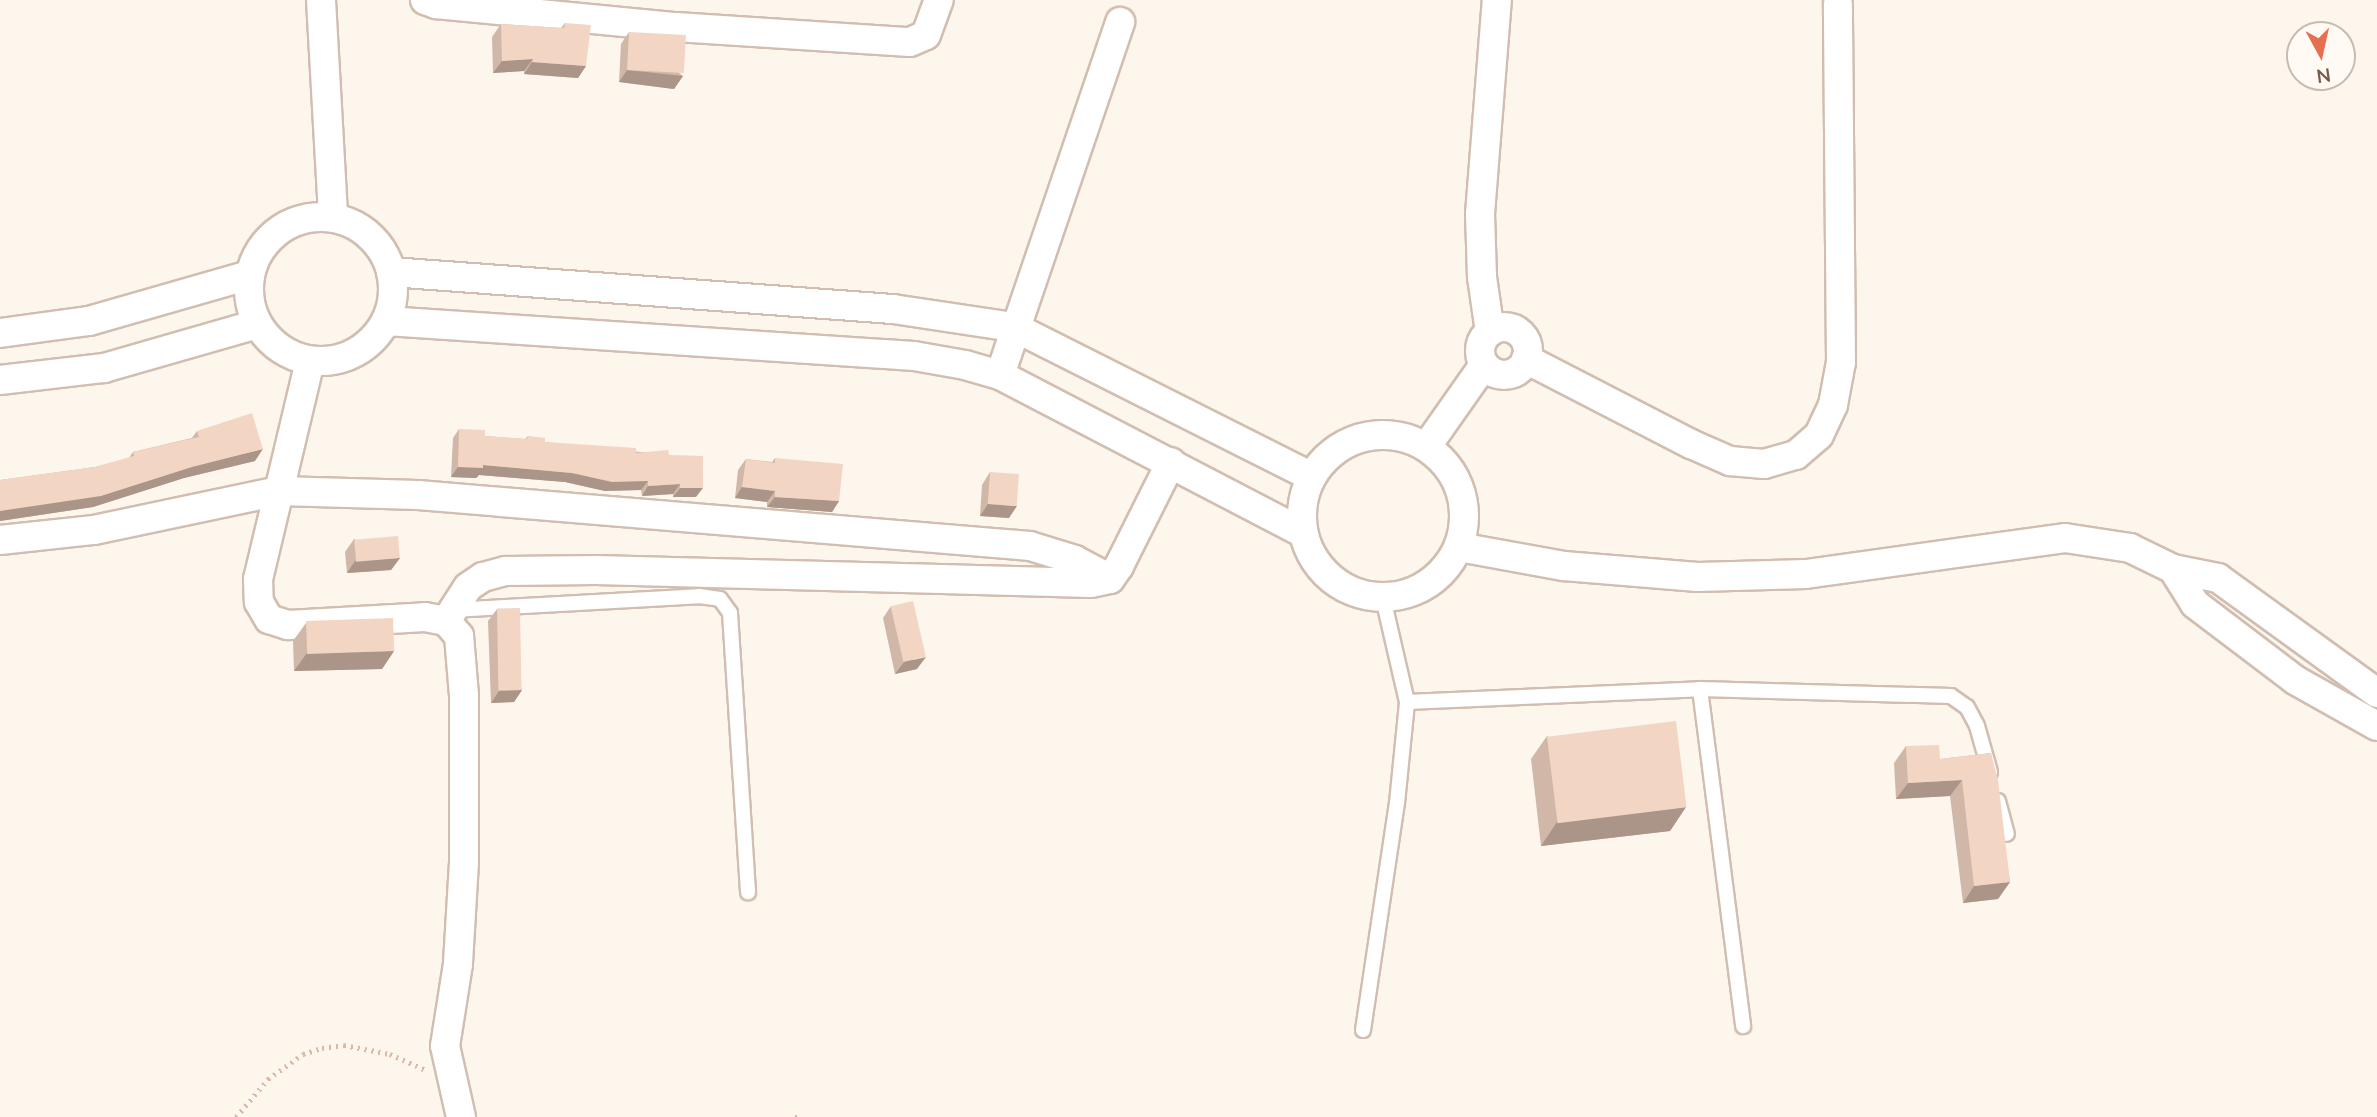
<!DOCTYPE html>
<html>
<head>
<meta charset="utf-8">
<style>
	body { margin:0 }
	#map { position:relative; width:2377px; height:1117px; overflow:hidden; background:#fdf6ec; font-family:"Nunito Sans",sans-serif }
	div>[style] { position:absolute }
	.path>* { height:4.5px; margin-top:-2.25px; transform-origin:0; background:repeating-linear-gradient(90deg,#d9b8a5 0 2px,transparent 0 7px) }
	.roads { filter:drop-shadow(2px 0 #d1beb0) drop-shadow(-2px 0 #d1beb0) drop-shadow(0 2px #d1beb0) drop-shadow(0 -2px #d1beb0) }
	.service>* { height:14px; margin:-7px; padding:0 7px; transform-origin:7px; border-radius:7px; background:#fff }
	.minor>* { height:28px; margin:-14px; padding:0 14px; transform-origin:14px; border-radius:14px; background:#fff }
	.minor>.ring { margin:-14px; padding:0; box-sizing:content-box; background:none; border:28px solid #fff; border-radius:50% }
	.wall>* { inset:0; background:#d1b7a8 }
	.shaded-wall>* { inset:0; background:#aa9588 }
	.building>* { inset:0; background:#f3d5c3; transform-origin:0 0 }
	span { translate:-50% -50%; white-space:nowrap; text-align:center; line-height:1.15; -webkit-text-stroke:6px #fffaf3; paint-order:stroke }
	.north { position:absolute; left:2286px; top:21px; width:70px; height:70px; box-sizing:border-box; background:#fffaf3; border:2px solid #cabbb1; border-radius:50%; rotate:172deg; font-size:19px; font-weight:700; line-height:28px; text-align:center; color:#7a5c4d }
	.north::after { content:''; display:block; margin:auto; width:24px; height:32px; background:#e76f51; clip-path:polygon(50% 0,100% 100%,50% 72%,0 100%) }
</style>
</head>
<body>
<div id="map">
	<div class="path">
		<i style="left:236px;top:1117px;width:50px;rotate:-49.9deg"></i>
		<i style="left:268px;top:1079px;width:43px;rotate:-35.5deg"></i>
		<i style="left:303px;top:1054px;width:20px;rotate:-18deg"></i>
		<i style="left:322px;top:1048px;width:22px;rotate:-8deg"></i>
		<i style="left:344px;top:1045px;width:47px;rotate:11.1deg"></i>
		<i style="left:390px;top:1054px;width:39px;rotate:24deg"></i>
		<i style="left:795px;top:1117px;width:7px"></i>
	</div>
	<div class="roads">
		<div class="service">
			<i style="left:452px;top:610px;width:247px;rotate:-3.2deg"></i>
			<i style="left:699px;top:596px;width:21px;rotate:8deg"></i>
			<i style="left:720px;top:599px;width:17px;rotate:54deg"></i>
			<i style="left:730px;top:613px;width:280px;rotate:86.3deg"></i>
			<i style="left:1700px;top:689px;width:340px;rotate:82.7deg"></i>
			<i style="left:1407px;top:702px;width:293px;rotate:-2.5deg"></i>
			<i style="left:1700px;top:689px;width:251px;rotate:1.6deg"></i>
			<i style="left:1951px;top:696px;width:19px;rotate:35deg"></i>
			<i style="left:1967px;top:707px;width:21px;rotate:62deg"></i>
			<i style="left:1977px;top:726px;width:48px;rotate:74.2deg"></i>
			<i style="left:1998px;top:801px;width:34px;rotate:75deg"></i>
			<i style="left:1363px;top:1030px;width:230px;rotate:-81.5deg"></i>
			<i style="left:1397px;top:803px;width:101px;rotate:-84.3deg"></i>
			<i style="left:1407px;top:702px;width:107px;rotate:-103deg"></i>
		</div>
		<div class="minor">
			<i style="left:321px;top:0;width:218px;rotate:86.8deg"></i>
			<i style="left:425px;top:0;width:12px;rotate:20deg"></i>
			<i style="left:436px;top:4px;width:241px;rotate:5.5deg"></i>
			<i style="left:676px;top:27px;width:234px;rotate:3.7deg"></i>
			<i style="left:910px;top:42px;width:17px;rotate:-24deg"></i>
			<i style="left:926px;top:35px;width:37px;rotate:-70deg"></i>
			<i class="ring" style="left:249px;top:217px;width:116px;height:116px"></i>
			<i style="left:391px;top:272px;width:503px;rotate:4.22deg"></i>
			<i style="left:893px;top:309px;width:122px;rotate:8.5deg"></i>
			<i style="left:1014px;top:327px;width:331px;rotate:26.7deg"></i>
			<i style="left:386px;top:321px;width:529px;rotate:3.79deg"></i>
			<i style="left:914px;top:356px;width:52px;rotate:10deg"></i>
			<i style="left:965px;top:365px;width:36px;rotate:16deg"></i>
			<i style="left:1000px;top:375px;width:340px;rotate:27.5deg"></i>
			<i class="ring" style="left:1480px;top:327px;width:20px;height:20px"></i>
			<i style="left:1490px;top:332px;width:56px;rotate:-98.3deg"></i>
			<i style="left:1482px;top:277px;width:63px;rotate:-91.8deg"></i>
			<i style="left:1480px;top:214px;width:215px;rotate:-85.5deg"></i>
			<i style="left:0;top:333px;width:90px;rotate:-7.7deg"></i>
			<i style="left:89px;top:321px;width:166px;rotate:-16deg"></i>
			<i style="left:1526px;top:359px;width:186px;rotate:27.3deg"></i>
			<i style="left:1691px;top:444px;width:43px;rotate:23.6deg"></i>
			<i style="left:1730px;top:461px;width:34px;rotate:5deg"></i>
			<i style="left:1764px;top:464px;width:33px;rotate:-16deg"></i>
			<i style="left:1796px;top:455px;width:30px;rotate:-41deg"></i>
			<i style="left:1819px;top:435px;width:33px;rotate:-65deg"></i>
			<i style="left:1833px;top:405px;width:44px;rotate:-79.5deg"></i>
			<i style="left:1841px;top:362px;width:358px;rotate:-90.5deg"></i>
			<i style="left:310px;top:361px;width:224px;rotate:103.4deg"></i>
			<i style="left:258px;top:579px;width:23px;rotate:88deg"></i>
			<i style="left:259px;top:602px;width:20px;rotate:60deg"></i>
			<i style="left:269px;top:619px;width:20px;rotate:18deg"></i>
			<i style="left:288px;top:625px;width:137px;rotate:-3.3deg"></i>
			<i style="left:425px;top:617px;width:21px;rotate:11deg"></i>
			<i style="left:446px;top:621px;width:20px;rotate:49deg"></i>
			<i style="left:459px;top:636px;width:60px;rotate:85.2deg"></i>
			<i style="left:464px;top:696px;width:166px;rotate:90deg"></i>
			<i style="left:464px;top:862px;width:102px;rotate:93.4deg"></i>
			<i style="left:458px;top:964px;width:83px;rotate:99deg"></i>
			<i style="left:445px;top:1046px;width:73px;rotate:77.3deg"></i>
			<i style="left:1000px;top:375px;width:373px;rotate:-71.2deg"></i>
			<i style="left:0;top:380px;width:105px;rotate:-6.6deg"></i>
			<i style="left:104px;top:368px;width:159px;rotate:-16deg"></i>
			<i class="ring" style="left:1302px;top:435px;width:134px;height:134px"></i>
			<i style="left:1427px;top:446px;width:99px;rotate:-54.9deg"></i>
			<i style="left:0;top:540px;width:95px;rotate:-6.1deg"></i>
			<i style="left:94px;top:530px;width:189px;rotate:-11.9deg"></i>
			<i style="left:279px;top:491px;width:139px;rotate:1.6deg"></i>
			<i style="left:418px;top:495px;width:614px;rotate:4.76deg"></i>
			<i style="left:1030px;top:546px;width:47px;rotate:17.3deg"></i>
			<i style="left:1075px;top:560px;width:40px;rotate:28deg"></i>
			<i style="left:1459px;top:547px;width:107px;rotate:10.3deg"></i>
			<i style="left:1564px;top:566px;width:134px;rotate:4.7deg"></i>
			<i style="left:1698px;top:577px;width:108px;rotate:-1.6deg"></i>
			<i style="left:1806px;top:574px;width:261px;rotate:-7.9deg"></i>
			<i style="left:2065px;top:538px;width:66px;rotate:8.7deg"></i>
			<i style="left:2130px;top:548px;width:48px;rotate:26deg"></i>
			<i style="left:2173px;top:569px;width:46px;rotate:11.3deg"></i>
			<i style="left:2218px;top:578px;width:196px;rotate:35.9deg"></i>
			<i style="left:2173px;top:569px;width:41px;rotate:57.8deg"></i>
			<i style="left:2195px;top:604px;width:126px;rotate:37.2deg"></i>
			<i style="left:2295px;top:680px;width:94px;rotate:29.3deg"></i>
			<i style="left:446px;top:621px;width:40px;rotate:-57.1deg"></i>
			<i style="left:468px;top:587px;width:18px;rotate:-34deg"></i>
			<i style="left:483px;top:577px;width:24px;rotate:-15deg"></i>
			<i style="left:506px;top:571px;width:90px;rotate:-0.6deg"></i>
			<i style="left:596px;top:570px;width:495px;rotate:1.5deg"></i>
			<i style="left:1091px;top:583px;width:19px;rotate:-12deg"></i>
			<i style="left:1110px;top:579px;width:16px;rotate:-55deg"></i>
			<i style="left:1119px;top:566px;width:116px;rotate:-63.4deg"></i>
		</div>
	</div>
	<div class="wall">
		<i style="clip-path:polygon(565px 23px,586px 66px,578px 78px,524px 74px,524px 71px,493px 73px,492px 37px,501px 24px,561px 28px)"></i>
		<i style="clip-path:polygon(629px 32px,683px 76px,674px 89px,619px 82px,621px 44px)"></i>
		<i style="clip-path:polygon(459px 429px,485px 436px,525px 439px,528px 436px,545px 442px,669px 455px,696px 497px,673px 497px,673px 494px,642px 496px,641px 490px,605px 491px,565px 482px,479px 475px,476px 478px,451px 477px,453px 438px)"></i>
		<i style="clip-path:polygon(197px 431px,255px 461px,184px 478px,93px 507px,0 521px,0 480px,95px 467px,129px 458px,133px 452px,192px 438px)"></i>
		<i style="clip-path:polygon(775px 458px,839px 501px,832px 512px,767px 507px,767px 502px,735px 498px,738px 470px,746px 459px,772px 462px)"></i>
		<i style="clip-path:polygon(990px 472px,1009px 518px,980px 516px,982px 485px)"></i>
		<i style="clip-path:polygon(354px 539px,400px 558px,391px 570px,347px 573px,345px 552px)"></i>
		<i style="clip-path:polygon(891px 606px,917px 669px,895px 674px,883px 618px)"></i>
		<i style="clip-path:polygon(497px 609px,522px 690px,514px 702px,491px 703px,488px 621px)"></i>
		<i style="clip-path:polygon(306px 623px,394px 651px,382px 669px,294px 671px,293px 641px)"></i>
		<i style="clip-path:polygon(1547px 736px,1686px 807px,1670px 831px,1541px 846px,1531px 759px)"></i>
		<i style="clip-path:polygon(1906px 746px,1940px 759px,1991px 753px,2010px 882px,1998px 899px,1963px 903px,1950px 796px,1896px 799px,1894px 763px)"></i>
	</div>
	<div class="shaded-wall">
		<i style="clip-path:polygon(533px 59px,524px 71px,493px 73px,502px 61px)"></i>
		<i style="clip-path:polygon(532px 62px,586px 66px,578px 78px,524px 74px)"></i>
		<i style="clip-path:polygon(627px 70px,683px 76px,674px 89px,619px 82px)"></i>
		<i style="clip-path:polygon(263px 449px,255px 461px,184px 478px,93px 507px,0 521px,0 511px)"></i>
		<i style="clip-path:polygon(483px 465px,572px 473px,648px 481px,641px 490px,605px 491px,565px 482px,479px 475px,476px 478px,451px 477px,458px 467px)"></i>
		<i style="clip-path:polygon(680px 484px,673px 494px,642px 496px,648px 486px)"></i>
		<i style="clip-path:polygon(742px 487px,775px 491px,767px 502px,735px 498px)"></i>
		<i style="clip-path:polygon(680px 488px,703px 488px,696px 497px,673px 497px)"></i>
		<i style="clip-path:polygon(775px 497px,839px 501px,832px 512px,767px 507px)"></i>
		<i style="clip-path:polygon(988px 504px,1017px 506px,1009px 518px,980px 516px)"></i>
		<i style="clip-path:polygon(400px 558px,391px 570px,347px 573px,355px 561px)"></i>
		<i style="clip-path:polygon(394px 651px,382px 669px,294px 671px,307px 653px)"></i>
		<i style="clip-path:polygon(926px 657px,917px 669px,895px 674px,904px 662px)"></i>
		<i style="clip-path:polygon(522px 690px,514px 702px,491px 703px,499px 691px)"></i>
		<i style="clip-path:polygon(1962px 780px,1950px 796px,1896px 799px,1908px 783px)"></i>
		<i style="clip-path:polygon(1686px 807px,1670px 831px,1541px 846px,1557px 822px)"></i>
		<i style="clip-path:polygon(2010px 882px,1998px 899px,1963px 903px,1974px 886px)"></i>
	</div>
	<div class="building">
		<i style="clip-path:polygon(565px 23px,591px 25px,586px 66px,532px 62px,533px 59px,502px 61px,501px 24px,564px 28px)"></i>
		<i style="left:629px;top:32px;width:57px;height:38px;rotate:3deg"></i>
		<i style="clip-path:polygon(252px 413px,263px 449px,192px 467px,101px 496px,0 511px,0 480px,95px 467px,134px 456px,133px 452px,199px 437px,197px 431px)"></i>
		<i style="clip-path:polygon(459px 429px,485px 430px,485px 436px,527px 439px,528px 436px,545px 438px,545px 442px,636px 448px,636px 453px,668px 450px,669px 455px,703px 456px,703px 488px,680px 488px,680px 484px,648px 486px,648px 481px,612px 482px,572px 473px,483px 465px,483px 468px,458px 467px)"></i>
		<i style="clip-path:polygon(775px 458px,843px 464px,839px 501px,775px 497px,775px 491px,742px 487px,746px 459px,775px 463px)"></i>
		<i style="left:990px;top:472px;width:29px;height:32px;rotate:4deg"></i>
		<i style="left:398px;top:536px;width:22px;height:44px;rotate:85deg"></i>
		<i style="left:913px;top:601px;width:57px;height:23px;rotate:77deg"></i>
		<i style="left:520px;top:608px;width:82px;height:23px;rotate:89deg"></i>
		<i style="left:393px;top:618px;width:33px;height:87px;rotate:88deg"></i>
		<i style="left:1676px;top:721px;width:87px;height:130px;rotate:83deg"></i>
		<i style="clip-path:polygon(1939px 745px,1940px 759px,1991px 753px,1998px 780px,2010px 882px,1974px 886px,1962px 780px,1908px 783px,1906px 746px)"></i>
	</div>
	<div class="north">N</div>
</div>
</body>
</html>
